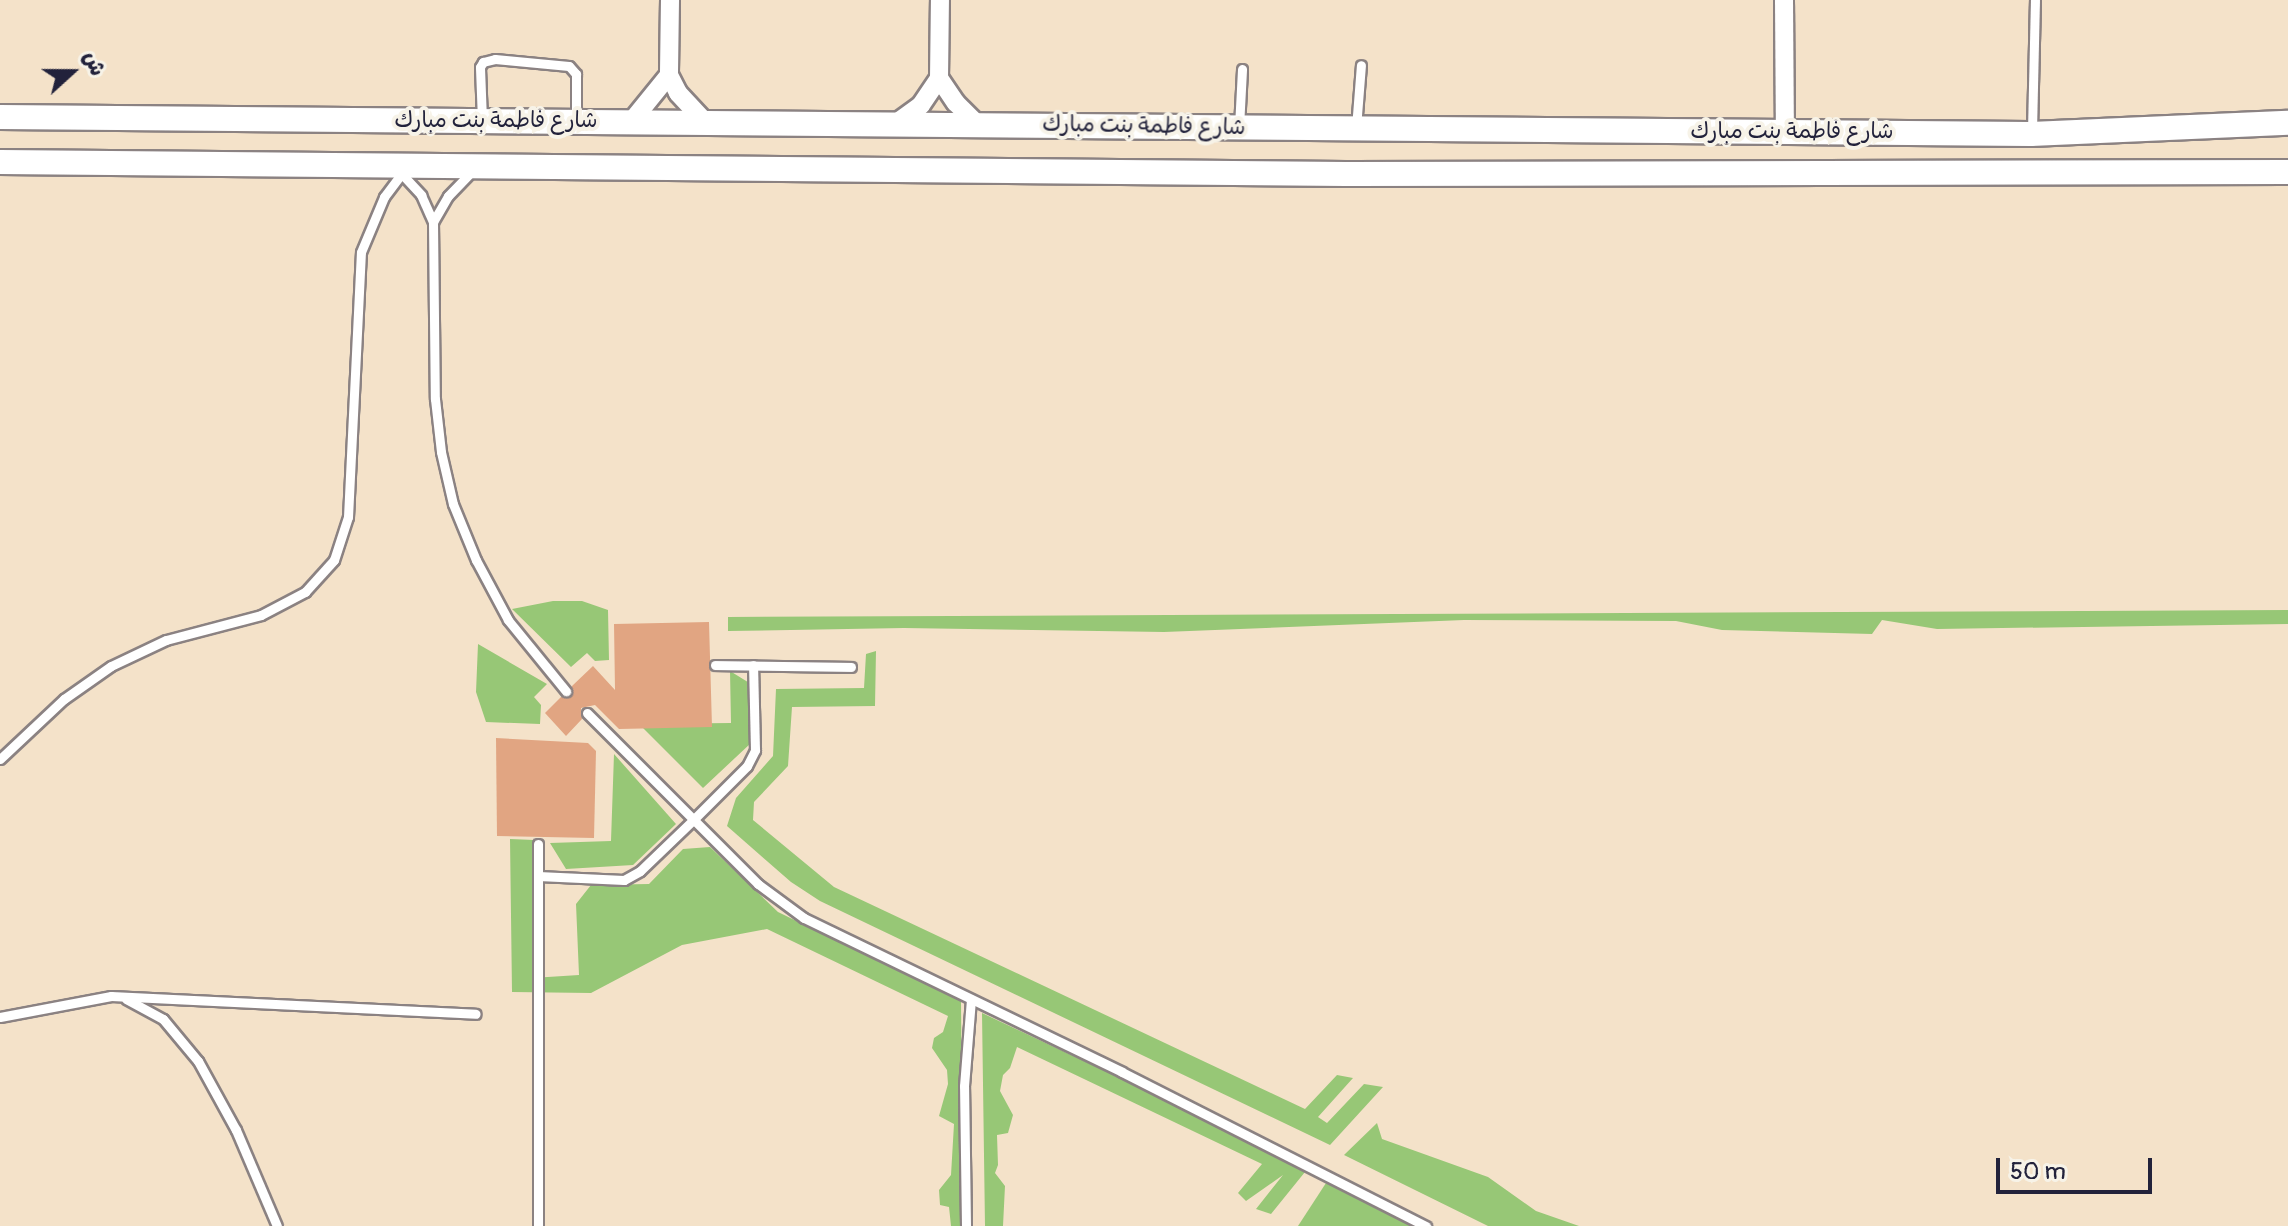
<!DOCTYPE html>
<html>
<head>
<meta charset="utf-8">
<style>
	body { margin:0 }
	#map { position:relative; width:2288px; height:1226px; overflow:hidden; background:#f4e2c9; font-family:Pangolin,"Playpen Sans Arabic",sans-serif }
	div>[style] { position:absolute }
	.green>* { inset:0; background:#97c776 }
	.building>* { inset:0; background:#e1a582 }
	.roads { filter:drop-shadow(2px 0 #8b8282) drop-shadow(-2px 0 #8b8282) drop-shadow(0 2px #8b8282) drop-shadow(0 -2px #8b8282) }
	.service>* { height:9px; margin:-4.5px; padding:0 4.5px; transform-origin:4.5px; border-radius:4.5px; background:#fff }
	.minor>* { height:18px; margin:-9px; padding:0 9px; transform-origin:9px; border-radius:9px; background:#fff }
	.tertiary>* { height:24px; margin:-12px; padding:0 12px; transform-origin:12px; border-radius:12px; background:#fff }
	span { translate:-50% -50%; white-space:nowrap; text-align:center; line-height:1.15; -webkit-text-stroke:8px #f7f3e8; paint-order:stroke }
	.street-label { font-size:22px; color:#22223b }
	.north { position:absolute; left:32px; top:32px; width:80px; height:80px; -webkit-text-stroke:6px #f7f3e8; paint-order:stroke; rotate:69deg; font-size:22px; font-weight:700; line-height:32px; text-align:center; color:#22223b }
	.north::after { content:''; display:block; margin:auto; width:28px; height:36px; background:#22223b; clip-path:polygon(50% 0,100% 100%,50% 72%,0 100%) }
	.scale { position:absolute; left:1996px; top:1158px; width:156px; height:36px; box-sizing:border-box; border:4px solid #22223b; border-top:0; padding-left:10px; font-size:24px; line-height:28px; white-space:nowrap; color:#22223b; -webkit-text-stroke:6px #f7f3e8; paint-order:stroke }
</style>
</head>
<body>
<div id="map">
	<div class="green">
		<i style="clip-path:polygon(553px 601px,582px 601px,608px 610px,609px 660px,595px 661px,587px 653px,571px 667px,512px 609px)"></i>
		<i style="clip-path:polygon(2288px 610px,2288px 624px,1937px 629px,1882px 620px,1872px 634px,1722px 630px,1676px 621px,1464px 620px,1164px 632px,904px 628px,728px 631px,728px 617px)"></i>
		<i style="clip-path:polygon(478px 644px,547px 684px,534px 697px,541px 705px,540px 724px,486px 722px,476px 692px)"></i>
		<i style="clip-path:polygon(876px 651px,875px 706px,792px 707px,788px 766px,754px 802px,753px 820px,834px 887px,1305px 1109px,1337px 1075px,1353px 1078px,1318px 1117px,1327px 1123px,1364px 1084px,1383px 1087px,1330px 1145px,820px 901px,791px 882px,727px 826px,736px 798px,773px 756px,776px 689px,864px 688px,866px 654px)"></i>
		<i style="clip-path:polygon(730px 671px,751px 684px,751px 743px,703px 788px,639px 724px,731px 723px)"></i>
		<i style="clip-path:polygon(614px 754px,676px 824px,633px 865px,566px 869px,550px 843px,611px 841px)"></i>
		<i style="clip-path:polygon(510px 839px,534px 840px,532px 978px,579px 975px,576px 904px,591px 885px,649px 884px,683px 849px,710px 847px,778px 912px,961px 1001px,963px 1226px,951px 1226px,949px 1207px,940px 1205px,939px 1190px,951px 1175px,954px 1124px,939px 1116px,948px 1084px,947px 1070px,932px 1048px,934px 1038px,943px 1032px,948px 1016px,767px 929px,682px 945px,591px 993px,512px 992px)"></i>
		<i style="clip-path:polygon(982px 1013px,1309px 1167px,1271px 1214px,1256px 1209px,1283px 1175px,1246px 1201px,1238px 1193px,1262px 1164px,1017px 1047px,1010px 1068px,1003px 1075px,1000px 1091px,1013px 1115px,1008px 1133px,997px 1135px,998px 1165px,995px 1173px,1005px 1186px,1003px 1226px,985px 1226px)"></i>
		<i style="clip-path:polygon(1377px 1123px,1382px 1139px,1488px 1177px,1536px 1211px,1579px 1226px,1488px 1226px,1344px 1155px)"></i>
		<i style="clip-path:polygon(1326px 1183px,1413px 1226px,1298px 1226px)"></i>
	</div>
	<div class="building">
		<i style="clip-path:polygon(709px 622px,712px 727px,619px 729px,595px 705px,581px 708px,582px 719px,566px 736px,545px 713px,561px 697px,571px 696px,572px 686px,593px 666px,615px 690px,614px 624px)"></i>
		<i style="clip-path:polygon(496px 738px,588px 743px,596px 751px,594px 838px,497px 836px)"></i>
	</div>
	<div class="roads">
		<div class="service">
			<i style="left:482px;top:120px;width:53px;rotate:-92.2deg"></i>
			<i style="left:480px;top:67px;width:6px;rotate:-59deg"></i>
			<i style="left:483px;top:62px;width:12px;rotate:-14deg"></i>
			<i style="left:495px;top:59px;width:74px;rotate:5.4deg"></i>
			<i style="left:569px;top:66px;width:11px;rotate:49deg"></i>
			<i style="left:576px;top:74px;width:47px;rotate:90deg"></i>
			<i style="left:1239px;top:127px;width:58px;rotate:-87deg"></i>
			<i style="left:1356px;top:128px;width:63px;rotate:-85.5deg"></i>
			<i style="left:2032px;top:131px;width:131px;rotate:-88.7deg"></i>
			<i style="left:399px;top:171px;width:33px;rotate:47deg"></i>
			<i style="left:421px;top:195px;width:30px;rotate:66deg"></i>
			<i style="left:433px;top:222px;width:177px;rotate:89.4deg"></i>
			<i style="left:435px;top:399px;width:53px;rotate:83.5deg"></i>
			<i style="left:441px;top:452px;width:53px;rotate:77deg"></i>
			<i style="left:453px;top:504px;width:61px;rotate:67.7deg"></i>
			<i style="left:476px;top:560px;width:68px;rotate:61.9deg"></i>
			<i style="left:508px;top:620px;width:92px;rotate:50.8deg"></i>
			<i style="left:433px;top:222px;width:30px;rotate:-60deg"></i>
			<i style="left:448px;top:196px;width:35px;rotate:-46deg"></i>
			<i style="left:715px;top:665px;width:136px;rotate:0.8deg"></i>
			<i style="left:587px;top:713px;width:242px;rotate:45deg"></i>
			<i style="left:758px;top:884px;width:57px;rotate:36.5deg"></i>
			<i style="left:804px;top:918px;width:353px;rotate:25.8deg"></i>
			<i style="left:1122px;top:1072px;width:341px;rotate:26.9deg"></i>
			<i style="left:0;top:759px;width:88px;rotate:-43.2deg"></i>
			<i style="left:64px;top:699px;width:57px;rotate:-35.1deg"></i>
			<i style="left:111px;top:666px;width:61px;rotate:-25.3deg"></i>
			<i style="left:166px;top:640px;width:98px;rotate:-14.7deg"></i>
			<i style="left:261px;top:615px;width:50px;rotate:-27.6deg"></i>
			<i style="left:305px;top:592px;width:43px;rotate:-47.8deg"></i>
			<i style="left:334px;top:560px;width:45px;rotate:-72deg"></i>
			<i style="left:348px;top:517px;width:265px;rotate:-87.2deg"></i>
			<i style="left:361px;top:252px;width:60px;rotate:-67.3deg"></i>
			<i style="left:384px;top:197px;width:30px;rotate:-53deg"></i>
			<i style="left:538px;top:876px;width:86px;rotate:2.7deg"></i>
			<i style="left:624px;top:880px;width:18px;rotate:-29deg"></i>
			<i style="left:640px;top:871px;width:74px;rotate:-43.9deg"></i>
			<i style="left:693px;top:820px;width:76px;rotate:-45deg"></i>
			<i style="left:747px;top:766px;width:18px;rotate:-63deg"></i>
			<i style="left:755px;top:750px;width:85px;rotate:-91.3deg"></i>
			<i style="left:126px;top:999px;width:42px;rotate:28.4deg"></i>
			<i style="left:163px;top:1019px;width:55px;rotate:50.2deg"></i>
			<i style="left:198px;top:1061px;width:79px;rotate:61.2deg"></i>
			<i style="left:236px;top:1130px;width:104px;rotate:66.9deg"></i>
			<i style="left:0;top:1017px;width:113px;rotate:-10.7deg"></i>
			<i style="left:111px;top:996px;width:365px;rotate:2.8deg"></i>
			<i style="left:538px;top:1226px;width:382px;rotate:-90deg"></i>
			<i style="left:966px;top:1226px;width:140px;rotate:-90.8deg"></i>
			<i style="left:964px;top:1086px;width:87px;rotate:-85.4deg"></i>
		</div>
		<div class="minor">
			<i style="left:670px;top:0;width:75px;rotate:90.8deg"></i>
			<i style="left:669px;top:75px;width:20px;rotate:63deg"></i>
			<i style="left:678px;top:93px;width:40px;rotate:47deg"></i>
			<i style="left:1784px;top:0;width:132px;rotate:89.6deg"></i>
			<i style="left:939px;top:78px;width:30px;rotate:56deg"></i>
			<i style="left:956px;top:103px;width:31px;rotate:45deg"></i>
			<i style="left:631px;top:122px;width:60px;rotate:-51deg"></i>
			<i style="left:895px;top:124px;width:32px;rotate:-36deg"></i>
			<i style="left:921px;top:105px;width:32px;rotate:-56deg"></i>
			<i style="left:939px;top:78px;width:78px;rotate:-89.3deg"></i>
		</div>
		<div class="tertiary">
			<i style="left:0;top:117px;width:2031px;rotate:0.48deg"></i>
			<i style="left:2031px;top:134px;width:257px;rotate:-2.5deg"></i>
			<i style="left:0;top:162px;width:1346px;rotate:0.51deg"></i>
			<i style="left:1346px;top:174px;width:942px;rotate:-0.12deg"></i>
		</div>
	</div>
	<div class="street-label">
		<span style="left:496px;top:121px">شارع فاطمة بنت مبارك</span>
		<span style="left:1144px;top:126px;rotate:1deg">شارع فاطمة بنت مبارك</span>
		<span style="left:1792px;top:132px">شارع فاطمة بنت مبارك</span>
	</div>
	<div class="north">ش</div>
	<div class="scale">50 m</div>
</div>
</body>
</html>
